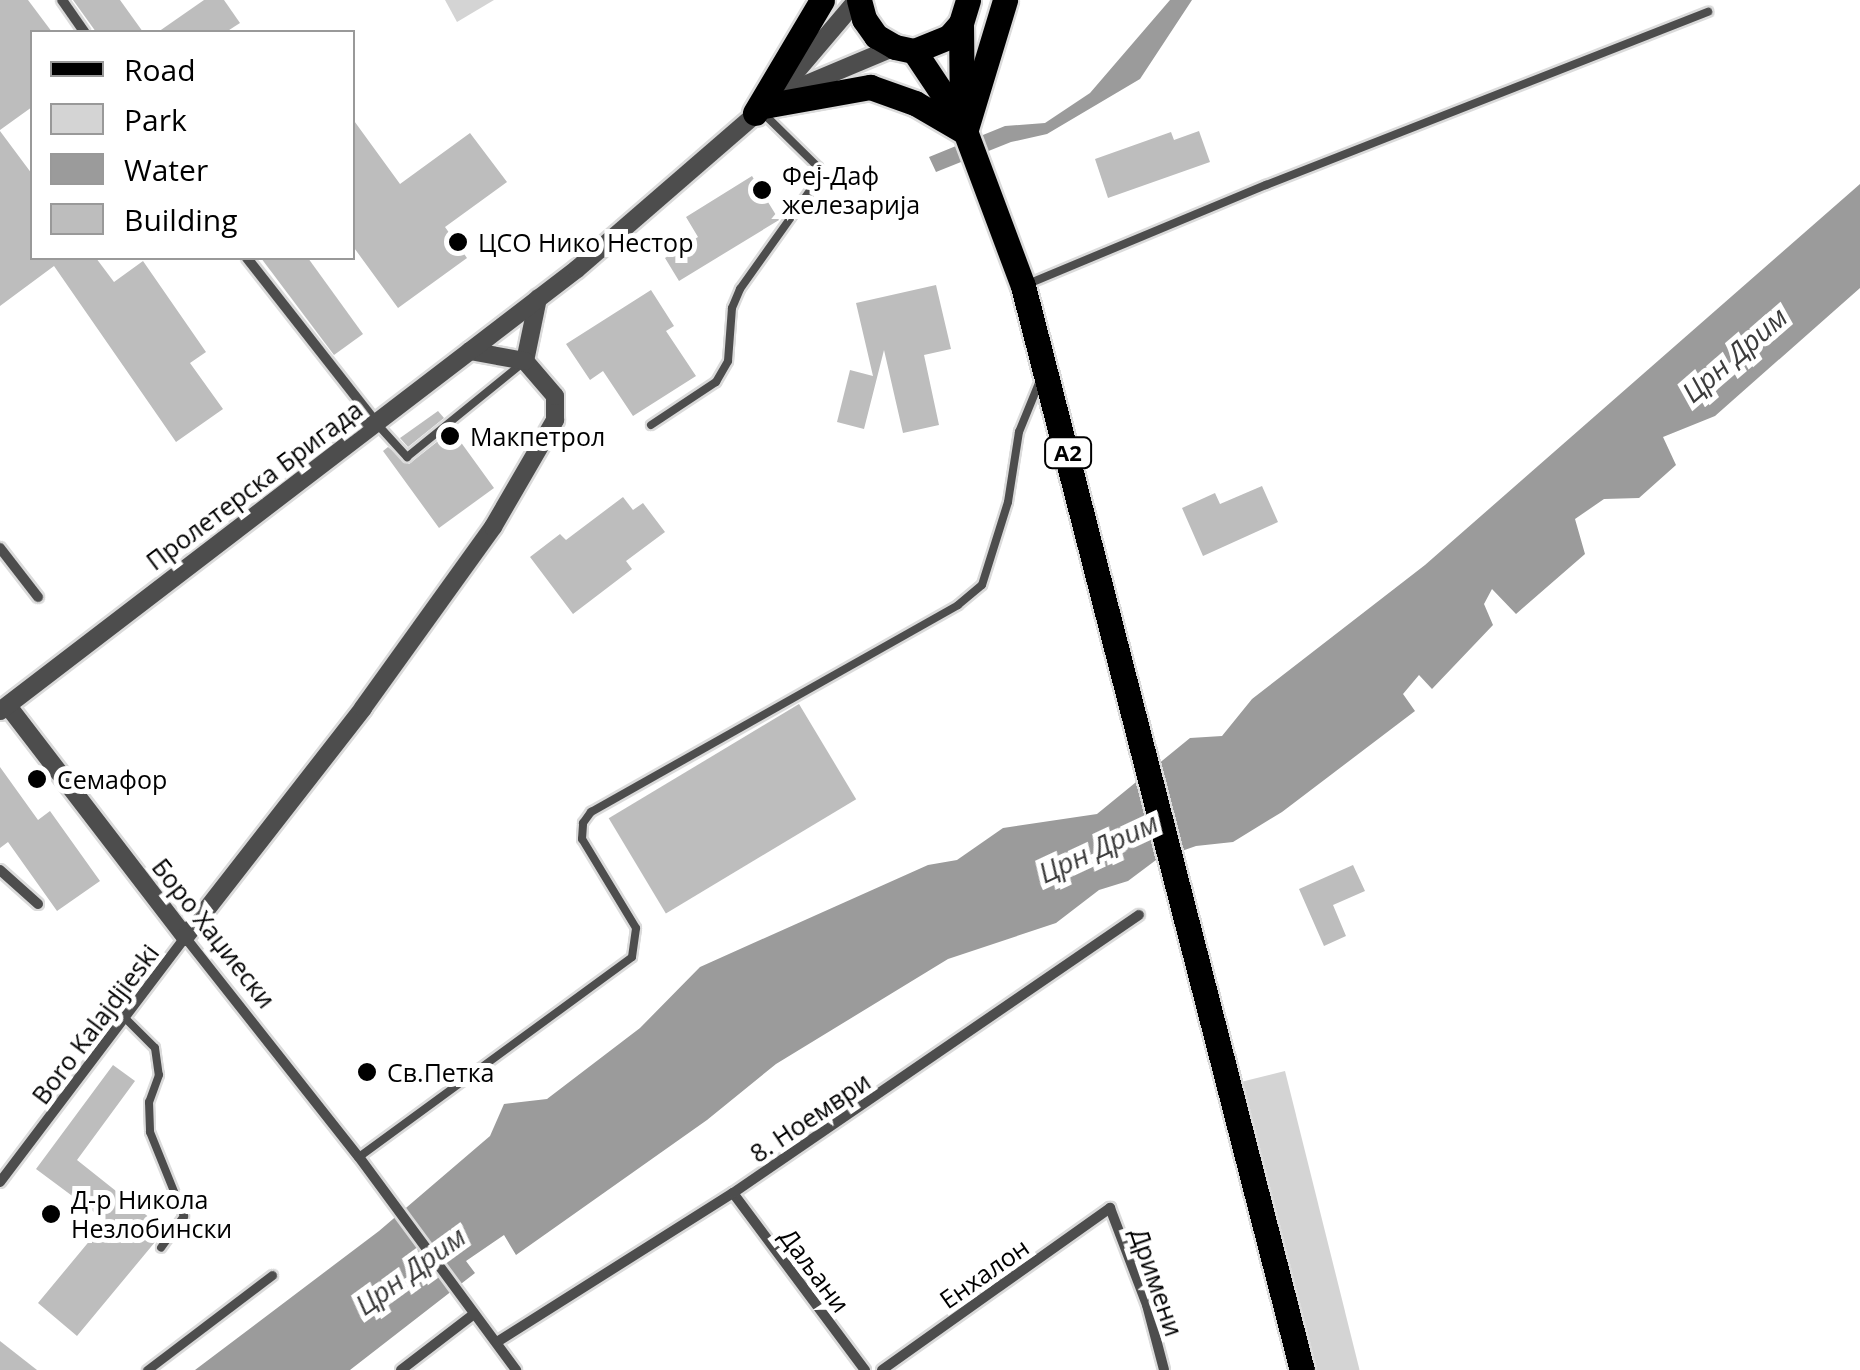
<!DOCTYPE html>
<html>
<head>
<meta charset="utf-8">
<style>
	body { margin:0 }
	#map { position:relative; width:1860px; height:1370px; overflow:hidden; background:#fff; font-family:"Open Sans",sans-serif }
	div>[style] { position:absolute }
	.green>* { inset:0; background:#d4d4d4; transform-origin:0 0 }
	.water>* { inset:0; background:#9b9b9b }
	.building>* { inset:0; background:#bdbdbd; transform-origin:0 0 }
	.roads { filter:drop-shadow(2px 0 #dbdbdb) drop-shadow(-2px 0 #dbdbdb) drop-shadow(0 2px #dbdbdb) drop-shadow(0 -2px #dbdbdb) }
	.service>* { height:8px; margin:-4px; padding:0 4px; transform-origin:4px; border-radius:4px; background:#4d4d4d }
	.pedestrian>* { height:9px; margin:-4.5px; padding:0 4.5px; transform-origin:4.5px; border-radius:4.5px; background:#4d4d4d }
	.minor>* { height:10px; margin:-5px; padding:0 5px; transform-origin:5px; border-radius:5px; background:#4d4d4d }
	.tertiary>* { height:18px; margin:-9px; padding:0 9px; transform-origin:9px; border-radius:9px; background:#4d4d4d }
	.primary>* { height:25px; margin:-12.5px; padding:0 12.5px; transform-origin:12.5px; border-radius:12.5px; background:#000 }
	.dots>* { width:28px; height:28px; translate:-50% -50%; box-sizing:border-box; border:5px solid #fff; border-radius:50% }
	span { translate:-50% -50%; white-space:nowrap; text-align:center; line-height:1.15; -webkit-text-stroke:10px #fff; paint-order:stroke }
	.shield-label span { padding:2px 8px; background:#fff; border:2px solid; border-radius:8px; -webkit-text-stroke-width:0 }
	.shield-label { font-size:22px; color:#000; font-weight:700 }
	.poi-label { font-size:25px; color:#000 }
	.left { translate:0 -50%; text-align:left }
	.street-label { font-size:25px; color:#000 }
	.water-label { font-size:28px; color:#3c3c3c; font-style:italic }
	.legend { position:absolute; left:30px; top:30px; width:325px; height:230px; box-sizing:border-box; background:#fff; border:2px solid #999; margin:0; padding:12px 18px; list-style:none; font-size:30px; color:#000 }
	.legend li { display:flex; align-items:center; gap:20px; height:50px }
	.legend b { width:50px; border:2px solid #999 }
</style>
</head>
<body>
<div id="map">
	<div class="green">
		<i style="clip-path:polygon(445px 0,494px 0,457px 22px)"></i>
		<i style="left:1285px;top:1071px;width:308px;height:58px;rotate:76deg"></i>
	</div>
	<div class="water">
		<i style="clip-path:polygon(1170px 0,1192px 0,1140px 79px,1047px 134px,1011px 142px,936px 172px,929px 157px,1005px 126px,1045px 123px,1090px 93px)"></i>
		<i style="clip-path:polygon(1860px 184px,1860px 288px,1715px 416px,1663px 437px,1676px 465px,1639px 498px,1604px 499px,1575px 519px,1585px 554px,1516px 614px,1492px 589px,1484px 604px,1493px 625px,1432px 689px,1419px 675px,1403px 694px,1415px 711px,1282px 812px,1233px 842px,1196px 846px,1156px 860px,1128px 881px,1099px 890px,1056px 923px,948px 959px,776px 1064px,707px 1120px,516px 1255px,504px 1235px,466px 1261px,475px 1273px,350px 1370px,195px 1370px,379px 1231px,490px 1136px,504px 1104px,547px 1099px,640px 1028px,700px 967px,928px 865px,957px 860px,1003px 828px,1097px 814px,1190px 738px,1222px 736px,1252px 699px,1425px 565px)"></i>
	</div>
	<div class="building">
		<i style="clip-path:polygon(0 0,28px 0,52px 32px,32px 32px,32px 107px,0 130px)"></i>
		<i style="clip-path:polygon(73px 0,120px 0,143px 32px,96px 32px)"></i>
		<i style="clip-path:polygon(204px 0,224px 0,240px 23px,226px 32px,158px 32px)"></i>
		<i style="clip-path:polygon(352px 118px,400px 184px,470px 133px,507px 182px,445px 227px,467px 258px,398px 308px,352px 245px)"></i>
		<i style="clip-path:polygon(0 131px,32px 174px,32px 258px,96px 258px,114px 282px,143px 261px,206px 352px,190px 363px,223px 409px,176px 442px,54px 266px,0 306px)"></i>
		<i style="clip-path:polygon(1199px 131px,1210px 162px,1108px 198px,1095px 159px,1171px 132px,1174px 140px)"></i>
		<i style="clip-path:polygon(752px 176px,779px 220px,679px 281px,665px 258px,698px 237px,686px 217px)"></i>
		<i style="clip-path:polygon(261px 258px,308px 258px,363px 334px,334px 355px)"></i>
		<i style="clip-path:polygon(936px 285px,951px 349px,924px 355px,939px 425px,903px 433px,884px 350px,864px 429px,837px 422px,850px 370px,873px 376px,856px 303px)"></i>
		<i style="clip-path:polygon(651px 290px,674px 326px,666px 331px,696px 376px,633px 416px,603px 371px,590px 380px,566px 344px)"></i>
		<i style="clip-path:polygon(438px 411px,444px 418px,408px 447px,400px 438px)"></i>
		<i style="clip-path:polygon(452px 430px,494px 488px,439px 528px,383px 451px,388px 447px,409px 464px)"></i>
		<i style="clip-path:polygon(1262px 486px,1278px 522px,1203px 556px,1182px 508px,1215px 493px,1220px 504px)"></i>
		<i style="clip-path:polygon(623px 497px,633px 510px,643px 503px,665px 532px,626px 561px,632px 569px,573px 614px,530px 557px,560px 534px,566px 540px)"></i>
		<i style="left:799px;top:704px;width:111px;height:222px;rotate:59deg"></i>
		<i style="clip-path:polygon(0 767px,38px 820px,50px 811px,100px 881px,57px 911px,8px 842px,0 848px)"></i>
		<i style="clip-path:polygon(1353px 865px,1365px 891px,1333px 905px,1346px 936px,1324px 946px,1299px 889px)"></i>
		<i style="clip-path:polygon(113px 1065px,135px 1081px,77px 1160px,165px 1230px,77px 1336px,38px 1303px,106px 1221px,36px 1169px)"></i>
		<i style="clip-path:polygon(0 1341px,37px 1370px,0 1370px)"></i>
	</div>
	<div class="roads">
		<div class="service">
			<i style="left:1028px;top:284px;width:258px;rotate:-22.6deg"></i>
			<i style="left:1266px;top:185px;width:475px;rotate:-21.4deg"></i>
			<i style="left:377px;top:424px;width:45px;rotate:47.7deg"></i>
			<i style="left:407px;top:457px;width:151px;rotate:-39.1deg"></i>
			<i style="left:651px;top:425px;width:78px;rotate:-33.5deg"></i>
			<i style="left:716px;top:382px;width:24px;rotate:-60deg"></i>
			<i style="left:728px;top:361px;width:53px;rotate:-85.7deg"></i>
			<i style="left:732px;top:308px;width:21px;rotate:-67deg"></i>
			<i style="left:740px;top:289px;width:131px;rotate:-54.6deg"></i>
			<i style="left:816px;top:182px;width:15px;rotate:-82deg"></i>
			<i style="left:818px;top:167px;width:77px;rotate:-135.5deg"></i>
			<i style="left:125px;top:1018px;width:42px;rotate:45deg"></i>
			<i style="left:155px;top:1048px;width:27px;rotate:82deg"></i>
			<i style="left:159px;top:1075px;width:29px;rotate:110deg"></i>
			<i style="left:149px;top:1102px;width:30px;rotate:88deg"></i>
			<i style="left:150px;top:1132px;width:91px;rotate:68deg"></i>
			<i style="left:184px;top:1216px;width:39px;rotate:126deg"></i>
			<i style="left:359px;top:1157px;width:338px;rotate:-36.2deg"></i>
			<i style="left:632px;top:957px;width:29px;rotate:-82deg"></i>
			<i style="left:636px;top:928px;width:104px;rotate:-121.2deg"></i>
			<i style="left:582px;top:839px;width:16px;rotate:-86deg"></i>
			<i style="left:583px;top:823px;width:14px;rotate:-54deg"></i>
			<i style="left:591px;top:812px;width:421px;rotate:-29.4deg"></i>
			<i style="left:958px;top:605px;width:31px;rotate:-40deg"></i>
			<i style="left:982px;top:585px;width:87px;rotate:-72.6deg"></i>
			<i style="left:1008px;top:502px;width:71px;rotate:-81.1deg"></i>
			<i style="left:1019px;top:432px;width:53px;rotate:-67.8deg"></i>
		</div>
		<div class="pedestrian">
			<i style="left:147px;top:1370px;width:157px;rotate:-37.2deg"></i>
		</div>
		<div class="minor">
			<i style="left:62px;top:0;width:39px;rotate:55deg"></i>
			<i style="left:247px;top:258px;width:211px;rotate:51.9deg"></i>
			<i style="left:0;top:548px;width:62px;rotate:52.2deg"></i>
			<i style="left:0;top:870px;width:51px;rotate:41.8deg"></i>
			<i style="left:0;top:1182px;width:307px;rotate:-52.9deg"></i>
			<i style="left:185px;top:937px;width:280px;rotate:51.7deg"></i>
			<i style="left:359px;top:1157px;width:265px;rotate:53.6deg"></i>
			<i style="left:733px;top:1193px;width:221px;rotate:53.3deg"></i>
			<i style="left:497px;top:1342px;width:279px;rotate:-32.3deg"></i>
			<i style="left:733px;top:1193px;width:492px;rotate:-34.4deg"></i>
			<i style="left:401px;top:1370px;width:92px;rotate:-37.5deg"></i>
			<i style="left:882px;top:1370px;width:280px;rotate:-35.4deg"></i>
			<i style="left:1110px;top:1208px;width:104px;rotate:69.1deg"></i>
			<i style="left:1147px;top:1305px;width:67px;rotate:75.3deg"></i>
		</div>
		<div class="tertiary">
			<i style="left:783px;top:94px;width:121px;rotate:-22.8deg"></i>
			<i style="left:525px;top:361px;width:64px;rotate:-78.3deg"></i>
			<i style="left:8px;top:706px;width:291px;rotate:52.5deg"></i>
			<i style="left:185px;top:937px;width:290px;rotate:-52.1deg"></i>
			<i style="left:363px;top:708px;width:223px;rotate:-54.3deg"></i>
			<i style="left:493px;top:527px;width:124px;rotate:-59.9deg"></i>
			<i style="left:555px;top:420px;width:24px;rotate:-90deg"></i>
			<i style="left:555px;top:396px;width:46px;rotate:-130.6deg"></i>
			<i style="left:525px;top:361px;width:56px;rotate:-169.7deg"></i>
			<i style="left:0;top:711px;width:727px;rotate:-37.45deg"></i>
			<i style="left:577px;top:269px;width:259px;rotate:-40.9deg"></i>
			<i style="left:773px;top:99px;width:130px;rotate:-49.7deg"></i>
		</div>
		<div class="primary">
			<i style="left:859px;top:0;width:20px;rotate:75deg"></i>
			<i style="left:864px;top:19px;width:21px;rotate:55deg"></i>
			<i style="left:876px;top:36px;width:22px;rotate:30deg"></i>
			<i style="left:895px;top:47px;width:19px;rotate:12deg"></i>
			<i style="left:914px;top:51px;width:38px;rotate:-22deg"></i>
			<i style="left:949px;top:37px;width:18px;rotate:-49deg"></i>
			<i style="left:961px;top:23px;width:24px;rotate:-73deg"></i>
			<i style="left:961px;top:23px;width:100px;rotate:89.4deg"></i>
			<i style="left:914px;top:51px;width:87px;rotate:56.3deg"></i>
			<i style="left:962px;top:123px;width:174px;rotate:69.5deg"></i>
			<i style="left:1023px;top:286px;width:1119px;rotate:75.57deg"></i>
			<i style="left:764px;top:106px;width:108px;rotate:-10.2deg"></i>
			<i style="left:870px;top:87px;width:48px;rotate:19.6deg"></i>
			<i style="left:915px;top:103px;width:58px;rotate:30.1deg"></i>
			<i style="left:965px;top:132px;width:138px;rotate:-73.1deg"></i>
			<i style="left:755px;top:113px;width:131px;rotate:-59.3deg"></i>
		</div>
	</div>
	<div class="dots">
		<i style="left:762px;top:190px;background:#000"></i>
		<i style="left:458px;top:242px;background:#000"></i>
		<i style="left:450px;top:436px;background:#000"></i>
		<i style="left:37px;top:779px;background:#000"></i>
		<i style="left:367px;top:1072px;background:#000"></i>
		<i style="left:51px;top:1214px;background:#000"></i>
	</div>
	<div class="shield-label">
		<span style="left:1068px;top:453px">A2</span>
	</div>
	<div class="poi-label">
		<span class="left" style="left:782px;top:190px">Феј-Даф<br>железарија</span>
		<span class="left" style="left:478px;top:242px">ЦСО Нико Нестор</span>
		<span class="left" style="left:470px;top:436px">Макпетрол</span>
		<span class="left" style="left:57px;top:779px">Семафор</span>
		<span class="left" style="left:387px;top:1072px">Св.Петка</span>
		<span class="left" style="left:71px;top:1214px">Д-р Никола<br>Незлобински</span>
	</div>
	<div class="street-label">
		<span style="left:254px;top:485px;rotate:-37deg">Пролетерска Бригада</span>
		<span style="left:214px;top:933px;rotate:52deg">Боро Хаџиески</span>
		<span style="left:95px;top:1024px;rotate:-53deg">Boro Kalajdjieski</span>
		<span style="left:810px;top:1117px;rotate:-34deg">8. Ноември</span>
		<span style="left:815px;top:1270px;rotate:53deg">Даљани</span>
		<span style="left:984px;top:1273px;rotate:-35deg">Енхалон</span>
		<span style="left:1157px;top:1282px;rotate:71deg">Дримени</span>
	</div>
	<div class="water-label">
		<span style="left:1734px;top:354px;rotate:-41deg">Црн Дрим</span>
		<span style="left:1098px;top:847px;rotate:-25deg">Црн Дрим</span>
		<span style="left:410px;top:1270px;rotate:-36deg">Црн Дрим</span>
	</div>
	<ul class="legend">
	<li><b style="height:12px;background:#000"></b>Road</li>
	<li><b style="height:28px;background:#d4d4d4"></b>Park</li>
	<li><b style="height:28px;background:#9b9b9b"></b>Water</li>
	<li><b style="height:28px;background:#bdbdbd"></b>Building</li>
	</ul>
</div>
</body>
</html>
